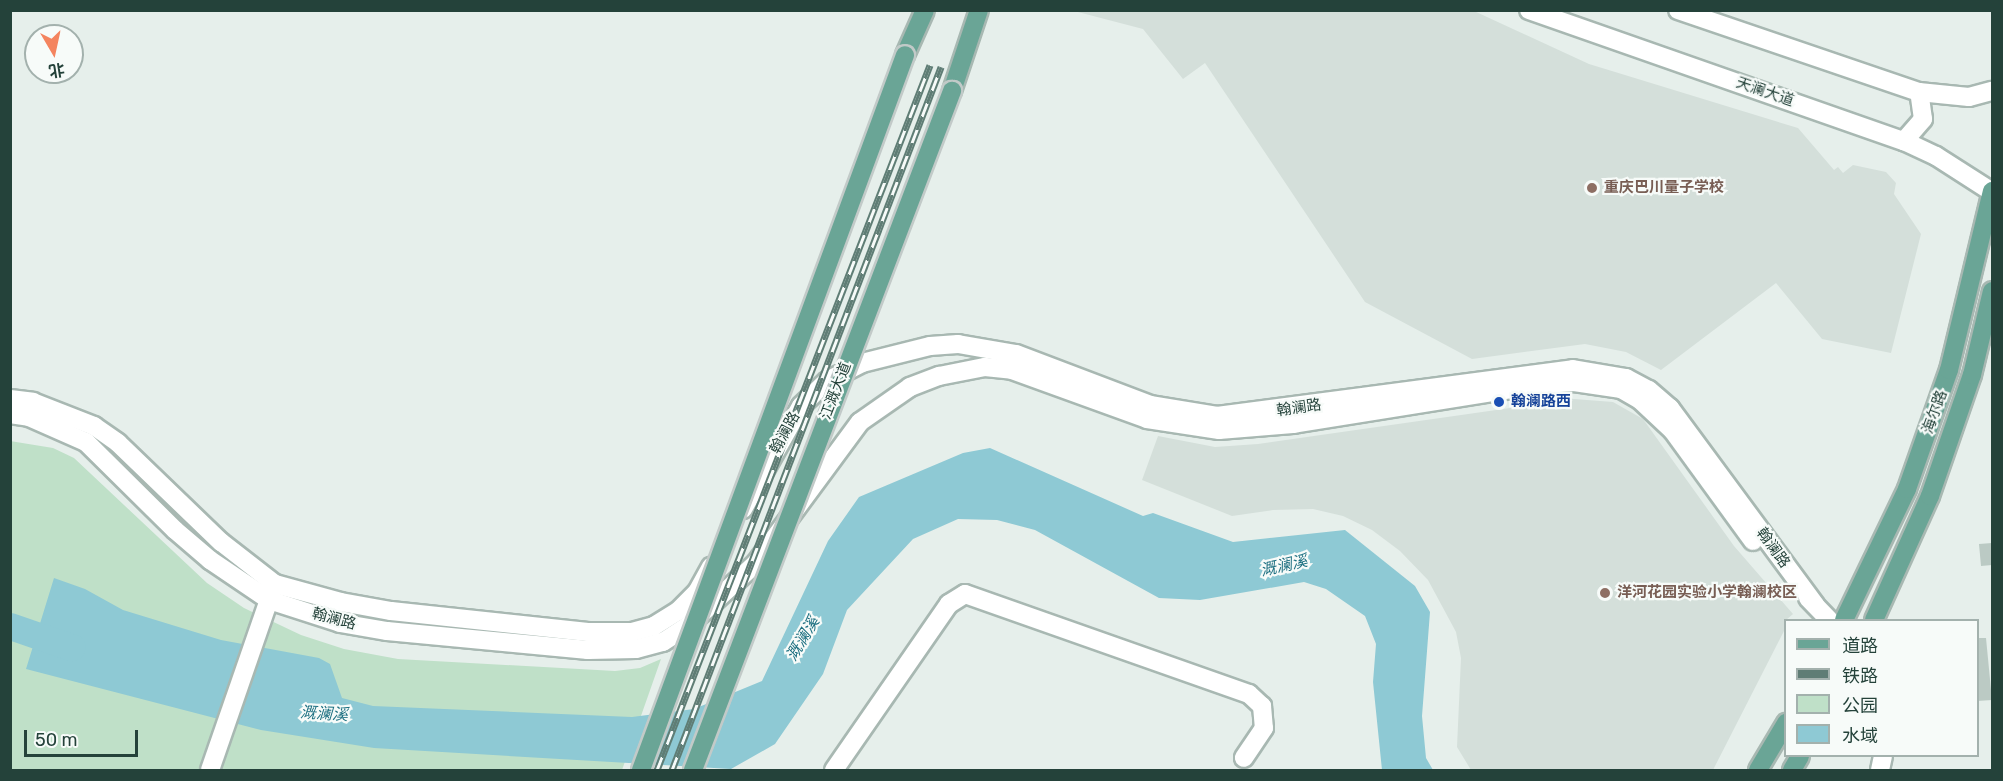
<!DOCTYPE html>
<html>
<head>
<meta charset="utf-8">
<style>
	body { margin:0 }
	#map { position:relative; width:2003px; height:781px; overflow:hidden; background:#e6efeb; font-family:Rubik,"Noto Sans SC",sans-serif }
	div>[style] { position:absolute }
	.built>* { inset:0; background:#d4dfda }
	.green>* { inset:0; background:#bfe0c8 }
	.water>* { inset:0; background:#8ec9d4 }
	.river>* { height:27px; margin:-13.5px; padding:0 13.5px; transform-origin:13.5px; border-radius:13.5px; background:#8ec9d4 }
	.building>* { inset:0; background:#bbcac4 }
	.roads { filter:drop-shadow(2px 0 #a8b8b2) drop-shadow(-2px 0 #a8b8b2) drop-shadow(0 2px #a8b8b2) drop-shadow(0 -2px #a8b8b2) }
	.minor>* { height:18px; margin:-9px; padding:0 9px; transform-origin:9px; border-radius:9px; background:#fff }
	.major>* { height:18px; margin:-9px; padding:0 9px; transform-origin:9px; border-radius:9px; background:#6aa596 }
	.rail>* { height:7px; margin-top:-3.5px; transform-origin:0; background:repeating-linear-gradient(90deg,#f7fbf9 0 14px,#5f7d75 0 28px); box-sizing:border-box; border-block:2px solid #5f7d75 }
	.bridges { filter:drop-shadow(2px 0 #c2cac8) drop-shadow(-2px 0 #c2cac8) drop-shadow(0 2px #c2cac8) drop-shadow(0 -2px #c2cac8) }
	.major-bridge>* { height:18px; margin:-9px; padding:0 9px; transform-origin:9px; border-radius:9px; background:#6aa596 }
	.dots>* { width:16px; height:16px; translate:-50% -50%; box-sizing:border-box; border:3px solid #f7fbf9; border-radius:50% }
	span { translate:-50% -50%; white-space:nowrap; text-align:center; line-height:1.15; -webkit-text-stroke:4.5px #f7fbf9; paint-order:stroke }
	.street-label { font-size:15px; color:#24423a }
	.education-label { font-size:15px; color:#785e54; font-weight:700 }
	.left { translate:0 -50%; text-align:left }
	.transit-label { font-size:15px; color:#164399; font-weight:700 }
	.water-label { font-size:16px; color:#1c6f80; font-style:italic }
	.frame { position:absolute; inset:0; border:12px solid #24423a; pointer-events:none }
	.legend { position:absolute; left:1784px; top:619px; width:195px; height:138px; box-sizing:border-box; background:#f7fbf9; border:2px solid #a3b1ad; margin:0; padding:8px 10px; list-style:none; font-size:18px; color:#24423a }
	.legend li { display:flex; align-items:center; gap:12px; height:30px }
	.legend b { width:30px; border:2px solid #a3b1ad }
	.north { position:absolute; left:24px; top:24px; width:60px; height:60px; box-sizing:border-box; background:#f7fbf9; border:2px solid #a3b1ad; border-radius:50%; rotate:171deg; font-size:16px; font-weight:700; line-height:24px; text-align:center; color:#24423a }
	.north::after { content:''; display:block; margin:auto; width:21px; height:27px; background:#f4845f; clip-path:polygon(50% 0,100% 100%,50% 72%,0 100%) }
	.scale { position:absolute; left:24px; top:730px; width:114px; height:27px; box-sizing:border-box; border:3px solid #24423a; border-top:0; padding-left:8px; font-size:18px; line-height:21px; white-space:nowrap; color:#24423a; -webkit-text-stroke:4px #f7fbf9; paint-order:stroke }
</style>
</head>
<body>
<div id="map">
	<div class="built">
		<i style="clip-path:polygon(1074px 11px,1474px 11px,1589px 64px,1798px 128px,1834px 170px,1838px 167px,1843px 173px,1853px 165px,1886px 172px,1896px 183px,1894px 194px,1921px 234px,1891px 353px,1822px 339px,1776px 283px,1661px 370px,1626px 352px,1585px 344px,1472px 359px,1365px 302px,1205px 63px,1183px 79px,1143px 29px)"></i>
		<i style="clip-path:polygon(1574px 399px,1613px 402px,1643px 419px,1734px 546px,1793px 614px,1786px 620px,1785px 629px,1713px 770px,1471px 770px,1457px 747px,1461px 658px,1456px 632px,1428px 580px,1400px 551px,1372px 530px,1343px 516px,1313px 509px,1273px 510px,1232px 516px,1142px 480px,1158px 436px,1215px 447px,1258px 444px)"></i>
	</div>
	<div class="green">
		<i style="clip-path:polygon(10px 441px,53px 448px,74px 458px,207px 583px,244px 608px,301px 635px,344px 649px,398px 659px,615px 671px,640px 668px,661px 659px,622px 770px,11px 770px)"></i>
	</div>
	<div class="water">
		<i style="clip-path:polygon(990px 448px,1143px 516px,1153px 513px,1233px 542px,1345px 530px,1415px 586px,1430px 612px,1422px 716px,1426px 758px,1433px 770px,1382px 770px,1373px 682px,1376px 644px,1365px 616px,1326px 589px,1304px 582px,1200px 600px,1159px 598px,1035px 530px,997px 520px,958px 519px,913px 539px,847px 610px,823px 674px,775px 744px,731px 769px,374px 748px,261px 730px,26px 669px,54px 578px,85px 589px,123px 610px,221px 640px,319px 658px,330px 664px,342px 698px,373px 706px,632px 717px,694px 709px,762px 681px,828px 541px,859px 497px,963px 453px)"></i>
	</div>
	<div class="river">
		<i style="left:10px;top:626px;width:65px;rotate:19deg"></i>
	</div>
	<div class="building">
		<i style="clip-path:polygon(1992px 543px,1992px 565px,1981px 566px,1979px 544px)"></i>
		<i style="clip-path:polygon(1977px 638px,1986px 638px,1992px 700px,1977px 701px)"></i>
	</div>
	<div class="roads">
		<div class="minor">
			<i style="left:1529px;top:10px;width:397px;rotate:19.3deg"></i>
			<i style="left:1904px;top:141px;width:35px;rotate:25deg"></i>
			<i style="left:1936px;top:156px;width:67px;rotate:32.7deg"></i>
			<i style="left:1678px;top:10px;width:255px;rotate:18.8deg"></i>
			<i style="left:1919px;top:92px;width:50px;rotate:5.7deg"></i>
			<i style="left:1969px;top:97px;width:24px;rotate:-15deg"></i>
			<i style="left:1904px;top:141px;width:29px;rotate:-49deg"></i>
			<i style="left:1923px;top:119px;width:27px;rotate:-98deg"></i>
			<i style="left:10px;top:399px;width:23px;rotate:7deg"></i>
			<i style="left:33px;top:402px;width:66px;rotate:21.5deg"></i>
			<i style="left:94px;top:426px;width:29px;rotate:35deg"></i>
			<i style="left:118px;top:443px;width:143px;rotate:43.9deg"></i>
			<i style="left:221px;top:542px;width:68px;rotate:37.9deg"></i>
			<i style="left:275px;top:584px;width:68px;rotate:15.3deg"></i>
			<i style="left:341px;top:602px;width:51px;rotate:10.2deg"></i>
			<i style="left:391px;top:611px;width:198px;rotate:6.1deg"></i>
			<i style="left:588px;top:632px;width:44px"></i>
			<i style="left:632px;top:632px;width:23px;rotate:-15deg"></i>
			<i style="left:654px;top:626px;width:28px;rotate:-32deg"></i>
			<i style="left:678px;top:611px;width:27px;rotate:-45deg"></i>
			<i style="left:697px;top:592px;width:29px;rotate:-61deg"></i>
			<i style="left:10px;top:414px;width:19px;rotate:9deg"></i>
			<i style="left:29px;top:417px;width:62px;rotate:23.7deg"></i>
			<i style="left:86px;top:442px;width:125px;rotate:44.7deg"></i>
			<i style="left:175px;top:530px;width:46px;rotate:40.6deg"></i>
			<i style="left:210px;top:560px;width:71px;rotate:34.1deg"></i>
			<i style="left:269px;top:600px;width:75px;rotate:17.9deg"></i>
			<i style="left:340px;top:623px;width:48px;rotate:9.7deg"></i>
			<i style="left:387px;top:631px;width:202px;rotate:5.4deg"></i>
			<i style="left:588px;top:650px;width:48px;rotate:-1.2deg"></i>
			<i style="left:636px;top:649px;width:28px;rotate:-15deg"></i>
			<i style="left:663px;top:642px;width:30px;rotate:-33deg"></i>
			<i style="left:688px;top:626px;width:93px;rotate:-42.8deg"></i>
			<i style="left:756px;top:563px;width:175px;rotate:-53.6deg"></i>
			<i style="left:860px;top:422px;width:61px;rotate:-35deg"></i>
			<i style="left:910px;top:387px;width:31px;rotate:-21deg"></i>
			<i style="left:939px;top:376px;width:47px;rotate:-11.1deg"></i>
			<i style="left:985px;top:367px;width:27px;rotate:6deg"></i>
			<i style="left:1012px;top:370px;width:144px;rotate:19.9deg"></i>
			<i style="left:1147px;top:419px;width:73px;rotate:8.7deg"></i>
			<i style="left:1219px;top:430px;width:74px;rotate:-4.6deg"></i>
			<i style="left:1293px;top:424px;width:254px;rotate:-9.1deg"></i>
			<i style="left:1544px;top:384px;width:30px;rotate:-4deg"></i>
			<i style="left:1574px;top:382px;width:48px;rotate:8.5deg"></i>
			<i style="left:1621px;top:389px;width:22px;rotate:30deg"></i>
			<i style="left:1640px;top:400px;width:45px;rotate:43.2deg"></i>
			<i style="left:1673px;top:431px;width:136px;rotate:54deg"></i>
			<i style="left:743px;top:509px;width:118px;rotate:-60.6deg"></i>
			<i style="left:801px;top:406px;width:36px;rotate:-44deg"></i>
			<i style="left:827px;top:381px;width:39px;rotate:-27deg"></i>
			<i style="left:862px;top:363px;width:70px;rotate:-14deg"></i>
			<i style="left:930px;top:346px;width:28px;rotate:-4deg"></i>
			<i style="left:958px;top:344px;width:59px;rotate:9.8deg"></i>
			<i style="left:1016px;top:354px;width:143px;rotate:20.8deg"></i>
			<i style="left:1150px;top:405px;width:68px;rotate:9.3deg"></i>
			<i style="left:1217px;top:416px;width:359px;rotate:-7.5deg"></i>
			<i style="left:1573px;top:369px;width:54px;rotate:9.6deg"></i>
			<i style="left:1626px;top:378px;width:26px;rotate:28deg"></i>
			<i style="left:1649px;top:390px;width:28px;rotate:41deg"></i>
			<i style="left:1670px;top:408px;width:245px;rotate:53.6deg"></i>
			<i style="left:1808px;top:598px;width:30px;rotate:46deg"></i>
			<i style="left:210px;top:770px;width:193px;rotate:-70.9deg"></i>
			<i style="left:834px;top:770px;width:202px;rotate:-55.3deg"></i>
			<i style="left:949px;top:604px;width:19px;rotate:-32deg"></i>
			<i style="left:965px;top:594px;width:301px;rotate:19.4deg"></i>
			<i style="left:1249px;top:694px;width:18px;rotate:43deg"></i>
			<i style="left:1262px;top:706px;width:22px;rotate:85deg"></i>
			<i style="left:1264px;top:728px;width:36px;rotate:124deg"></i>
			<i style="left:1880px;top:770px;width:14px;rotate:-78deg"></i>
		</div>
		<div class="major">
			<i style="left:905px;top:55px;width:49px;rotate:-66deg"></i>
			<i style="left:952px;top:91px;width:85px;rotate:-71.6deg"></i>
			<i style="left:1844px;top:620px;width:145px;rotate:-64.3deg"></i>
			<i style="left:1907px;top:489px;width:126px;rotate:-70.6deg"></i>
			<i style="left:1949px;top:370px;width:184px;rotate:-76.5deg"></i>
			<i style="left:1874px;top:620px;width:136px;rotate:-65.7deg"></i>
			<i style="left:1930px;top:496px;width:128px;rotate:-70.9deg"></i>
			<i style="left:1972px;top:375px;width:86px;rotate:-76.6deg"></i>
			<i style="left:1758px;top:770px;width:55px;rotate:-59.2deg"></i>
			<i style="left:1792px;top:770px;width:16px;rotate:-60deg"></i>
		</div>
	</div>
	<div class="rail">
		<i style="left:657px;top:770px;width:756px;rotate:-68.83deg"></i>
		<i style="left:672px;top:770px;width:753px;rotate:-69.06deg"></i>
	</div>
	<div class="bridges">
		<div class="major-bridge">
			<i style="left:641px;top:770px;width:762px;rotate:-69.73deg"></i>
			<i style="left:693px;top:770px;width:727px;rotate:-69.12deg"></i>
		</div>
	</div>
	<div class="dots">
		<i style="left:1592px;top:188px;background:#8d6e63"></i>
		<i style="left:1499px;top:402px;background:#1a4fb4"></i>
		<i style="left:1605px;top:593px;background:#8d6e63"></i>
	</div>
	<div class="street-label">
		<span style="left:1765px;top:92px;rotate:19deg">天澜大道</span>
		<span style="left:836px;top:391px;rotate:-69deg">江溉大道</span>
		<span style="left:1299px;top:408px;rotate:-8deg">翰澜路</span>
		<span style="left:1935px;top:412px;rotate:-70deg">海尔路</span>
		<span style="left:785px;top:433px;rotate:-61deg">翰澜路</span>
		<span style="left:1773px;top:548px;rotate:54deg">翰澜路</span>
		<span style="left:334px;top:619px;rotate:15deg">翰澜路</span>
	</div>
	<div class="education-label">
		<span class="left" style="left:1604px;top:188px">重庆巴川量子学校</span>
		<span class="left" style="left:1617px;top:593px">洋河花园实验小学翰澜校区</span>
	</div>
	<div class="transit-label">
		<span class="left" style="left:1511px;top:402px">翰澜路西</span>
	</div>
	<div class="water-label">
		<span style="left:1284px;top:566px;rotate:-13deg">溉澜溪</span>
		<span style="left:803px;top:639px;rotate:-59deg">溉澜溪</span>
		<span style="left:324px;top:714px;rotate:3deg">溉澜溪</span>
	</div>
	<div class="frame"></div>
	<ul class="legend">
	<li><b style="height:8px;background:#6aa596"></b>道路</li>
	<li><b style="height:8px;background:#5f7d75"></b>铁路</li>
	<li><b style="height:16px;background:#bfe0c8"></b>公园</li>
	<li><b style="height:16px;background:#8ec9d4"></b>水域</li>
	</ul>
	<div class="north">北</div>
	<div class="scale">50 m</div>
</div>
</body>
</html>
